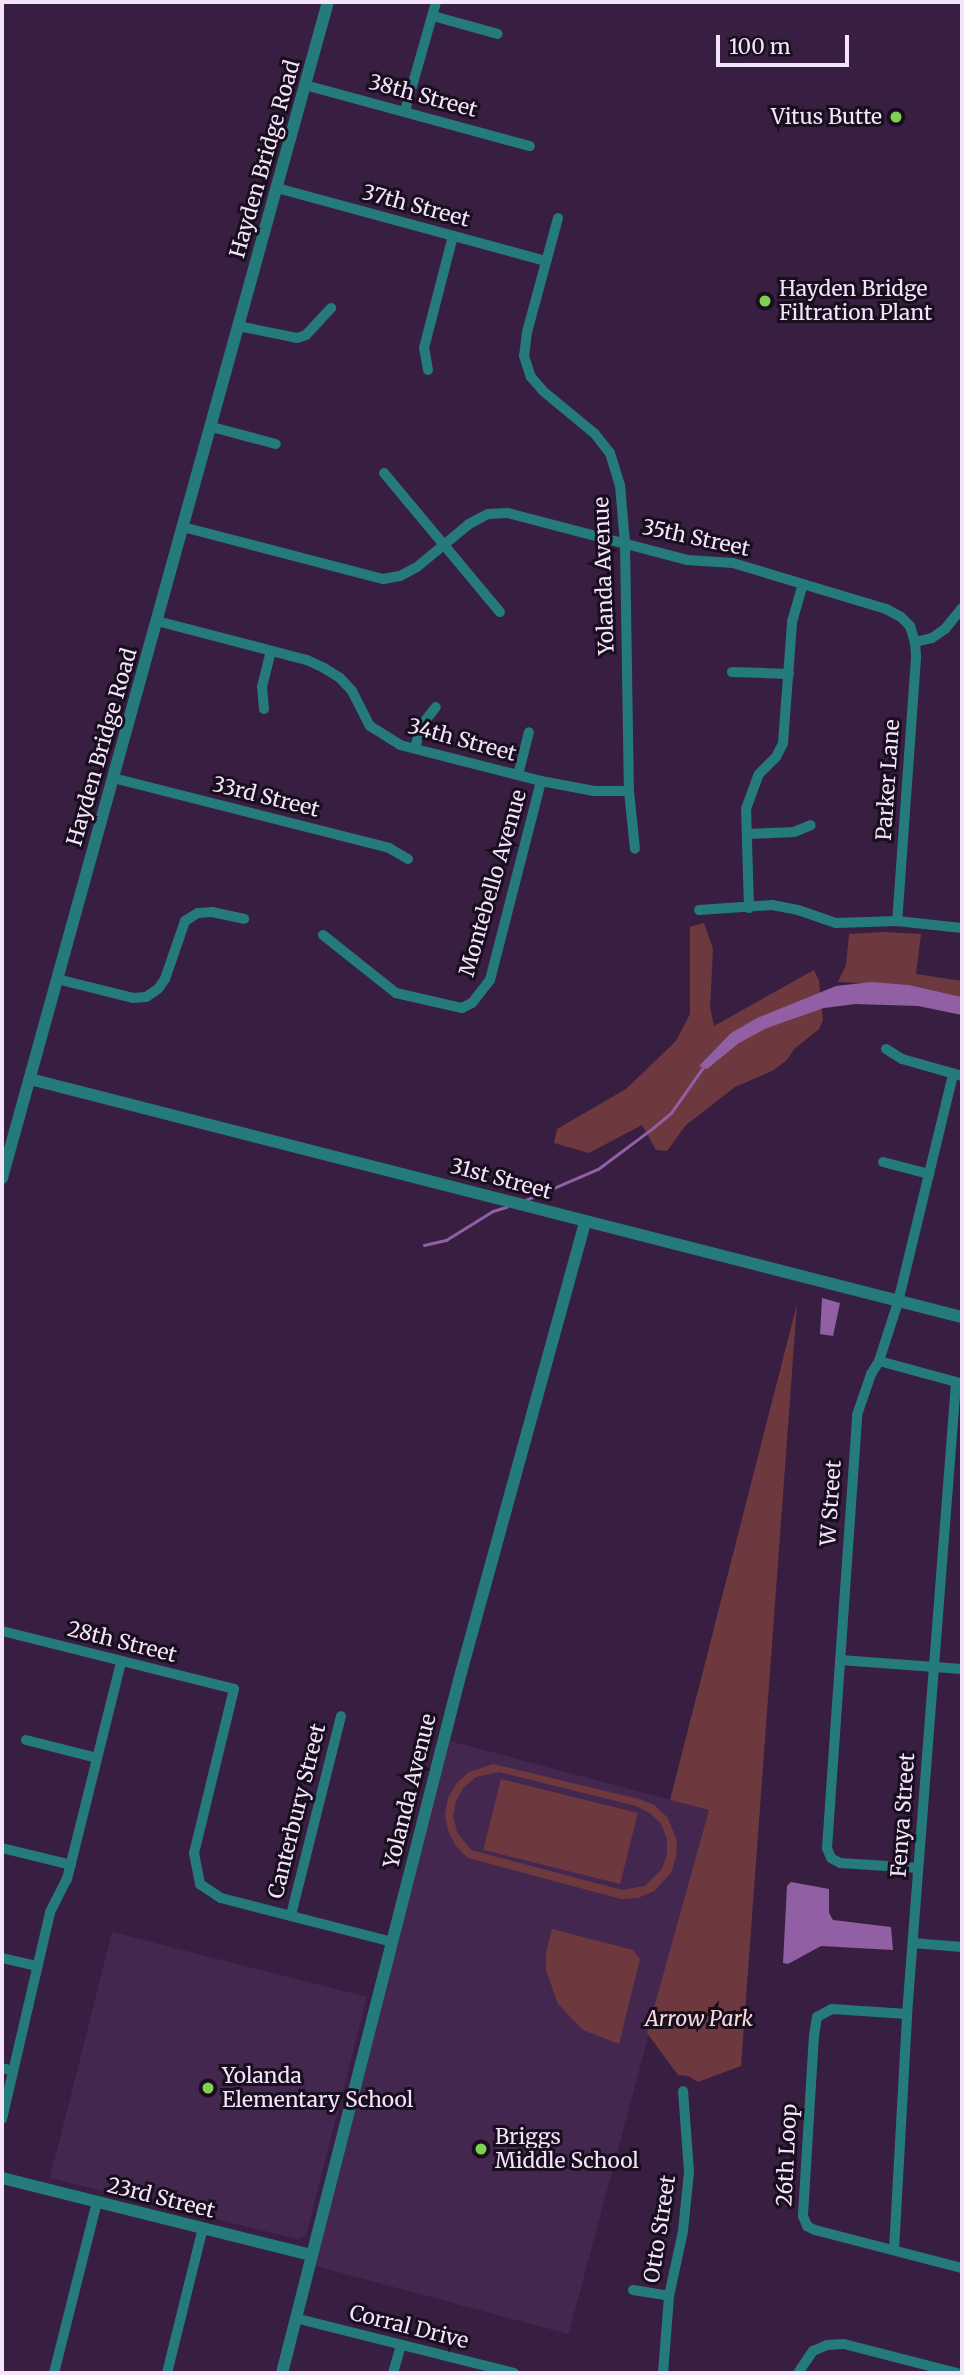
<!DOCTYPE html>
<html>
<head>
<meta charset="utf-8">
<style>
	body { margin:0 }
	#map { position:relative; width:964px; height:2375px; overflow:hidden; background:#381f42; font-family:Merriweather,serif }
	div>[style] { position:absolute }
	.built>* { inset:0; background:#44274f; transform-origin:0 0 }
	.green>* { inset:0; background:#6e393e; transform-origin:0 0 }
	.water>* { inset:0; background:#905fa4 }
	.stream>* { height:2.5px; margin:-1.25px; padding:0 1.25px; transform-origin:1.25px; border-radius:1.25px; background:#905fa4 }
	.minor>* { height:10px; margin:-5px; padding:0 5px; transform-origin:5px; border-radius:5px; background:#257b7b }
	.tertiary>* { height:12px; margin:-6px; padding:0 6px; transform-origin:6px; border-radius:6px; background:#257b7b }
	.dots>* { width:19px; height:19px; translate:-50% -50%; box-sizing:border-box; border:4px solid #190e1e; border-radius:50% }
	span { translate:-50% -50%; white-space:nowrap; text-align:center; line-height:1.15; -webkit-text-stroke:6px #190e1e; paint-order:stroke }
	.street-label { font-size:21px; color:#f3e4fa }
	.poi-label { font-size:21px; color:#f3e4fa }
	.right { translate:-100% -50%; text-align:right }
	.left { translate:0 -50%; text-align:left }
	.park-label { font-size:21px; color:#f6dcdd; font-style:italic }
	.frame { position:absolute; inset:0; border:4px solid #f3e4fa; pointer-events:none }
	.scale { position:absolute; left:716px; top:35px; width:133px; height:32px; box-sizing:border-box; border:4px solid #f3e4fa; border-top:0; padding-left:9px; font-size:21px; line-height:24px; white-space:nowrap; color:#f3e4fa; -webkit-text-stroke:5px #190e1e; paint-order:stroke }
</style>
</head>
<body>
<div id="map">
	<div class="built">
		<i style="left:450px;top:1741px;width:268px;height:542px;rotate:15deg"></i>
		<i style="clip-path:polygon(112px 1932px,367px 1997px,306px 2235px,298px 2239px,50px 2178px)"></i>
	</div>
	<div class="green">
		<i style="clip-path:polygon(704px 923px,713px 949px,710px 1007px,714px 1026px,814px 970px,819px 981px,823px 1020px,819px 1029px,794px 1049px,787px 1060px,772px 1071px,735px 1087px,686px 1125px,667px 1151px,656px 1150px,642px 1125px,589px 1153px,554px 1143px,557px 1129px,626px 1089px,676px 1041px,690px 1014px,690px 927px)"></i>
		<i style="clip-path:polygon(883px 932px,921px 934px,916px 974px,962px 981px,962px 997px,909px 985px,838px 982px,846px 965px,849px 934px)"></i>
		<i style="clip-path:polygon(797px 1304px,741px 2066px,698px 2082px,688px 2076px,678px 2075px,647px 2033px,709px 1810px,670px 1800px)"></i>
		<i style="clip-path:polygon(evenodd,493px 1764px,639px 1799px,654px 1805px,667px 1817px,677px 1840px,676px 1857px,671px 1873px,654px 1891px,638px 1898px,621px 1899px,468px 1858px,456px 1846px,448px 1831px,445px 1814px,448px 1798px,457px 1783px,469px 1772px,493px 1764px,499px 1772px,636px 1806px,650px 1813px,661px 1824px,667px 1839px,667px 1854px,662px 1869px,645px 1886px,622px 1890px,471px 1850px,457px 1832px,453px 1816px,456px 1801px,464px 1787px,476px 1777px,499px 1772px)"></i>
		<i style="left:501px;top:1779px;width:141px;height:73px;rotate:14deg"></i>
		<i style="clip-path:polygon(552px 1929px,633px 1950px,640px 1959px,619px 2044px,583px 2030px,558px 2004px,546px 1970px,546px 1953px)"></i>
	</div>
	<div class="water">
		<i style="clip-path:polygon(871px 982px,909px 985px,962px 997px,962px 1015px,918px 1006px,856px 1004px,824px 1008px,767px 1028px,739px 1043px,707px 1069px,699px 1066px,731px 1033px,757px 1018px,836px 986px)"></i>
		<i style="clip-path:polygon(822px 1298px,840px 1303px,833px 1336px,820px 1334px)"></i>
		<i style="clip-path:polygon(791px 1882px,829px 1889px,829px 1913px,833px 1920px,891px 1927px,893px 1950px,821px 1946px,788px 1964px,783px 1963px,787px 1886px)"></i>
	</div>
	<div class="stream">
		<i style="left:526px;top:1200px;width:78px;rotate:-23.3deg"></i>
		<i style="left:598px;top:1169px;width:69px;rotate:-36.7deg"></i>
		<i style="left:653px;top:1128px;width:23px;rotate:-40deg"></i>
		<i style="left:671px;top:1113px;width:57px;rotate:-54.9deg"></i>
		<i style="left:424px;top:1245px;width:23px;rotate:-13deg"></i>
		<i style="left:446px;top:1240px;width:55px;rotate:-31.7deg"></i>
		<i style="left:493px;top:1211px;width:14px;rotate:-17deg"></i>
	</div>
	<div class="minor">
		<i style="left:433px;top:16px;width:67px;rotate:15.5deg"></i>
		<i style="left:305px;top:85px;width:233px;rotate:15.2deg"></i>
		<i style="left:405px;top:111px;width:113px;rotate:-74.1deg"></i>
		<i style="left:277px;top:188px;width:279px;rotate:15.2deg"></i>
		<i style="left:558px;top:218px;width:118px;rotate:105.2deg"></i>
		<i style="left:527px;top:332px;width:24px;rotate:97deg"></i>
		<i style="left:524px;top:356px;width:22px;rotate:72deg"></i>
		<i style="left:531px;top:377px;width:18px;rotate:49deg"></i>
		<i style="left:543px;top:391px;width:67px;rotate:39.6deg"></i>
		<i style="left:595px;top:434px;width:24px;rotate:52deg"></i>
		<i style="left:610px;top:453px;width:34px;rotate:73deg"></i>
		<i style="left:620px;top:485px;width:58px;rotate:85.1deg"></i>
		<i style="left:625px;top:543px;width:248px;rotate:89.1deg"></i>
		<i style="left:629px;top:791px;width:58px;rotate:84.1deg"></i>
		<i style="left:238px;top:326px;width:60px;rotate:11.5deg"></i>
		<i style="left:297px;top:338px;width:9px;rotate:-18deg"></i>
		<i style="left:306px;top:335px;width:37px;rotate:-47deg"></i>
		<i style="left:428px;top:370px;width:22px;rotate:-100deg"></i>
		<i style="left:424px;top:348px;width:116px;rotate:-75.5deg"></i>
		<i style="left:212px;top:427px;width:66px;rotate:14.9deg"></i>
		<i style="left:384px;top:473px;width:181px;rotate:50.2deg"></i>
		<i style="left:183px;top:527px;width:207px;rotate:14.6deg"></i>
		<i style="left:383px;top:579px;width:17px;rotate:-10deg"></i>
		<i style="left:400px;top:576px;width:19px;rotate:-28deg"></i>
		<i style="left:417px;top:567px;width:67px;rotate:-39.6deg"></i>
		<i style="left:469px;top:524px;width:21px;rotate:-28deg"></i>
		<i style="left:488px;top:514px;width:20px;rotate:-3deg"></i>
		<i style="left:508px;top:513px;width:185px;rotate:14.7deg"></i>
		<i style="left:687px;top:560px;width:46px;rotate:3.7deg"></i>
		<i style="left:733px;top:563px;width:160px;rotate:16.7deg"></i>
		<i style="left:886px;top:609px;width:17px;rotate:28deg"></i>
		<i style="left:901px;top:617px;width:13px;rotate:45deg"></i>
		<i style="left:910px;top:626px;width:17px;rotate:73deg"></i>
		<i style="left:915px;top:642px;width:16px;rotate:86deg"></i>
		<i style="left:916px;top:658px;width:264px;rotate:94.1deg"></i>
		<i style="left:157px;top:621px;width:155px;rotate:14.6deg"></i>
		<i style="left:307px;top:660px;width:19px;rotate:25deg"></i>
		<i style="left:324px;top:668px;width:19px;rotate:32deg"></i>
		<i style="left:340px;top:678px;width:18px;rotate:47deg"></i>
		<i style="left:352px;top:691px;width:39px;rotate:63deg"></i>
		<i style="left:370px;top:726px;width:36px;rotate:32deg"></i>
		<i style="left:400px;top:745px;width:146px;rotate:14.3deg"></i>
		<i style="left:541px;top:781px;width:54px;rotate:10.7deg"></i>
		<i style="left:594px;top:791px;width:35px"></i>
		<i style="left:915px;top:642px;width:17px;rotate:-13deg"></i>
		<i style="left:932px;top:638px;width:16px;rotate:-35deg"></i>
		<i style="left:945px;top:629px;width:27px;rotate:-51deg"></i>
		<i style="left:732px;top:672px;width:57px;rotate:2deg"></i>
		<i style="left:264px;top:709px;width:22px;rotate:-95deg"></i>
		<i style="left:262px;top:687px;width:36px;rotate:-76deg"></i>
		<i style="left:415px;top:748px;width:23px;rotate:-75deg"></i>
		<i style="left:421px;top:726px;width:24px;rotate:-52deg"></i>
		<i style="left:518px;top:775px;width:44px;rotate:-75.7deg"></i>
		<i style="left:113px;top:778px;width:285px;rotate:14.2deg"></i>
		<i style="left:389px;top:848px;width:22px;rotate:30deg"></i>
		<i style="left:747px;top:834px;width:47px;rotate:-2.4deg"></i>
		<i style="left:794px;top:832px;width:18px;rotate:-22deg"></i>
		<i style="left:749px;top:908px;width:99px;rotate:-91.7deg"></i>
		<i style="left:746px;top:809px;width:37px;rotate:-70deg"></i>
		<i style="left:759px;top:774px;width:24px;rotate:-45deg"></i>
		<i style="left:776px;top:757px;width:16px;rotate:-63deg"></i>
		<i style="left:783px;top:743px;width:121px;rotate:-85.7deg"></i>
		<i style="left:792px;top:622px;width:37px;rotate:-74deg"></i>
		<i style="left:699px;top:910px;width:73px;rotate:-3.9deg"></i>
		<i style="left:772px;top:905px;width:26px;rotate:11deg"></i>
		<i style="left:798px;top:910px;width:40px;rotate:18.9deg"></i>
		<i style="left:836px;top:923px;width:61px;rotate:-1.9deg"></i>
		<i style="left:897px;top:921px;width:65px;rotate:6.1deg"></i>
		<i style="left:323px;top:935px;width:93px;rotate:38.5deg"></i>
		<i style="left:396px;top:993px;width:68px;rotate:12.8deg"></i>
		<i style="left:462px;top:1008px;width:11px;rotate:-27deg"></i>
		<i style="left:472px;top:1003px;width:29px;rotate:-52deg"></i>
		<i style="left:490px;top:980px;width:205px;rotate:-75.6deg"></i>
		<i style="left:57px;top:979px;width:78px;rotate:14deg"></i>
		<i style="left:133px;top:998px;width:13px;rotate:-4deg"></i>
		<i style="left:146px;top:997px;width:14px;rotate:-34deg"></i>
		<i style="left:158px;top:989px;width:12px;rotate:-55deg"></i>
		<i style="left:165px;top:979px;width:61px;rotate:-71deg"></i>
		<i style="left:185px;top:921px;width:15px;rotate:-32deg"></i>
		<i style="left:198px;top:913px;width:14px;rotate:-4deg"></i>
		<i style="left:212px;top:912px;width:33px;rotate:12deg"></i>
		<i style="left:886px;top:1049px;width:19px;rotate:32deg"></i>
		<i style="left:902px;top:1059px;width:62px;rotate:15.8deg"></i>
		<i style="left:883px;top:1162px;width:48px;rotate:14.6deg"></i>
		<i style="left:879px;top:1361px;width:84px;rotate:15.2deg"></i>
		<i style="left:2px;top:1631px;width:239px;rotate:14deg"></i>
		<i style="left:234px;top:1689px;width:169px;rotate:103.7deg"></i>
		<i style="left:194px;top:1853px;width:32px;rotate:79deg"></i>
		<i style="left:200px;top:1884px;width:25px;rotate:34deg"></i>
		<i style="left:221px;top:1898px;width:177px;rotate:14.4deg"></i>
		<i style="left:840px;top:1660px;width:122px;rotate:4.2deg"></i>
		<i style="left:26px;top:1740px;width:73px;rotate:14.2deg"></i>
		<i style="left:2px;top:1848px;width:71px;rotate:13.8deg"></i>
		<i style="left:918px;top:1868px;width:78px;rotate:-176.3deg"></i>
		<i style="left:840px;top:1863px;width:10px;rotate:-151deg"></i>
		<i style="left:831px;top:1858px;width:11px;rotate:-112deg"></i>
		<i style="left:827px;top:1848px;width:434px;rotate:-86deg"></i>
		<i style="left:857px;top:1415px;width:43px;rotate:-71.1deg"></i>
		<i style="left:871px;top:1374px;width:15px;rotate:-58deg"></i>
		<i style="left:879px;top:1361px;width:62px;rotate:-72.1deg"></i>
		<i style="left:898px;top:1302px;width:235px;rotate:-76.4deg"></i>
		<i style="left:291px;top:1915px;width:205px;rotate:-75.9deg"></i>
		<i style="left:913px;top:1943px;width:49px;rotate:4.7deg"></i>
		<i style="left:2px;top:1958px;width:35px;rotate:13deg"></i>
		<i style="left:907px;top:2014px;width:75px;rotate:-176.2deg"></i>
		<i style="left:832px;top:2009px;width:17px;rotate:152deg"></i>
		<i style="left:817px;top:2017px;width:18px;rotate:99deg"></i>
		<i style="left:814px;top:2035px;width:181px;rotate:93.5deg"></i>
		<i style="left:803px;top:2216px;width:11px;rotate:68deg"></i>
		<i style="left:807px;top:2226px;width:9px;rotate:27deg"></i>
		<i style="left:815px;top:2230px;width:152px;rotate:14.5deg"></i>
		<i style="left:2px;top:2068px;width:11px;rotate:15deg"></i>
		<i style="left:2px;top:2119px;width:212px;rotate:-76.9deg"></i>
		<i style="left:50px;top:1912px;width:37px;rotate:-63deg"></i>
		<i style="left:67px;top:1879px;width:224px;rotate:-76deg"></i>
		<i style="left:894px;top:2250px;width:236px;rotate:-86.8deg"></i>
		<i style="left:907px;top:2014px;width:633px;rotate:-85.56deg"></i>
		<i style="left:633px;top:2290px;width:36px;rotate:9deg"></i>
		<i style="left:295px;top:2318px;width:226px;rotate:14.1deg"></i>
		<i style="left:54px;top:2373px;width:176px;rotate:-75.9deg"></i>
		<i style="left:167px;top:2373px;width:149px;rotate:-76.1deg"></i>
		<i style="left:393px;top:2373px;width:29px;rotate:-74deg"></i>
		<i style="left:663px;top:2373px;width:77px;rotate:-85.5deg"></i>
		<i style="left:669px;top:2296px;width:66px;rotate:-77.8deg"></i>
		<i style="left:683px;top:2231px;width:59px;rotate:-84.2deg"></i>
		<i style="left:689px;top:2172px;width:81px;rotate:-94.2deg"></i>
		<i style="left:798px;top:2373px;width:27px;rotate:-56deg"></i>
		<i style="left:813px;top:2351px;width:15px;rotate:-23deg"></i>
		<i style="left:827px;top:2345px;width:17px;rotate:-3deg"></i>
		<i style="left:844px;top:2344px;width:117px;rotate:14.4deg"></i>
	</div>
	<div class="tertiary">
		<i style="left:30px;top:1079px;width:962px;rotate:14.33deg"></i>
		<i style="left:2px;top:1178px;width:1220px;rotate:-74.51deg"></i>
		<i style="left:2px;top:2178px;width:318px;rotate:14deg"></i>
		<i style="left:282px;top:2373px;width:715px;rotate:-75.67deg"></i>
		<i style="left:459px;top:1680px;width:476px;rotate:-74.6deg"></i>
	</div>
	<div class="dots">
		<i style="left:896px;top:117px;background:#81d050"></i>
		<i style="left:765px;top:301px;background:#81d050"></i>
		<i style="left:208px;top:2088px;background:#81d050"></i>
		<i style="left:481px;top:2149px;background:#81d050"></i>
	</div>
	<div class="street-label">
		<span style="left:423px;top:96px;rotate:15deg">38th Street</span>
		<span style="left:265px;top:159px;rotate:-74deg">Hayden Bridge Road</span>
		<span style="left:416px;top:206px;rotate:15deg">37th Street</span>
		<span style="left:696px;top:538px;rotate:12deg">35th Street</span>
		<span style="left:604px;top:576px;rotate:-92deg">Yolanda Avenue</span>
		<span style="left:462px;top:740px;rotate:15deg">34th Street</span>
		<span style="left:102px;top:747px;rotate:-74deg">Hayden Bridge Road</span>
		<span style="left:888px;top:780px;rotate:-86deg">Parker Lane</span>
		<span style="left:266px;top:797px;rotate:14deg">33rd Street</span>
		<span style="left:493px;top:883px;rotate:-74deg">Montebello Avenue</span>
		<span style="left:501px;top:1179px;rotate:15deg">31st Street</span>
		<span style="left:831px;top:1503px;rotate:-86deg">W Street</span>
		<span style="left:122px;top:1642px;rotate:14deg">28th Street</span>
		<span style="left:410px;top:1791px;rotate:-76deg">Yolanda Avenue</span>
		<span style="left:297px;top:1811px;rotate:-76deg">Canterbury Street</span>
		<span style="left:903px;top:1815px;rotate:-86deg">Fenya Street</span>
		<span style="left:787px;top:2155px;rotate:-87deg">26th Loop</span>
		<span style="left:161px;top:2198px;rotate:14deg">23rd Street</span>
		<span style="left:660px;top:2229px;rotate:-81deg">Otto Street</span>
		<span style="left:409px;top:2327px;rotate:14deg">Corral Drive</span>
	</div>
	<div class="poi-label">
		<span class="right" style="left:882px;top:117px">Vitus Butte</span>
		<span class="left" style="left:779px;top:301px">Hayden Bridge<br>Filtration Plant</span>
		<span class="left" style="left:222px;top:2088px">Yolanda<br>Elementary School</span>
		<span class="left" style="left:495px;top:2149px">Briggs<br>Middle School</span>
	</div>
	<div class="park-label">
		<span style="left:699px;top:2019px">Arrow Park</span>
	</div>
	<div class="frame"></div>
	<div class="scale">100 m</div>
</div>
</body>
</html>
